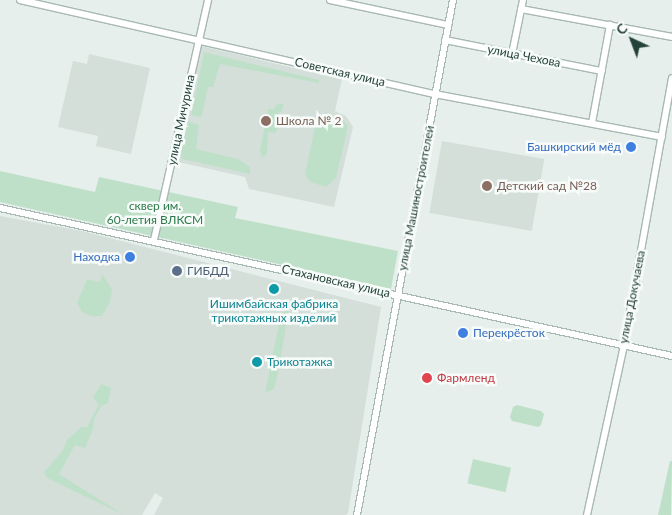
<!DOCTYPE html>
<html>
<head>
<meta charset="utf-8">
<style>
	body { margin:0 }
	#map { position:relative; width:672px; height:515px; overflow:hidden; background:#e6efeb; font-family:Lato,sans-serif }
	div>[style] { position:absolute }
	.built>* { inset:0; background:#d4dfda; transform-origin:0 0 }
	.green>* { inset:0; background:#bfe0c8; transform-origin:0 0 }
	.roads { filter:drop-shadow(1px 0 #a8b8b2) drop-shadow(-1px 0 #a8b8b2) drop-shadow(0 1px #a8b8b2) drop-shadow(0 -1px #a8b8b2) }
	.minor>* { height:6px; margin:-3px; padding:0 3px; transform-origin:3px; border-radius:3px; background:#fff }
	.dots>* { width:14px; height:14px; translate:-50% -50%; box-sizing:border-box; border:2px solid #f7fbf9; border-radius:50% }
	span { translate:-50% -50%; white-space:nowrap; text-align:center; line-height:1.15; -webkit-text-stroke:5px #f7fbf9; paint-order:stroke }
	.street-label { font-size:12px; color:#24423a }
	.education-label { font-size:12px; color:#785e54 }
	.left { translate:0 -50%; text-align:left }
	.shop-label { font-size:12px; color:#366cbe }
	.right { translate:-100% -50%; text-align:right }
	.park-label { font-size:12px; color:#2d7a4b }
	.service-label { font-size:12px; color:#4e5e75 }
	.culture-label { font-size:12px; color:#0d838f }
	.health-label { font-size:12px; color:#be3a42 }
	.north { position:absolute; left:607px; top:15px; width:50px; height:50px; -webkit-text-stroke:4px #f7fbf9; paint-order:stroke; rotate:317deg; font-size:14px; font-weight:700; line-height:20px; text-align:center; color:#24423a }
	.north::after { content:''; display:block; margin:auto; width:18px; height:22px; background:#24423a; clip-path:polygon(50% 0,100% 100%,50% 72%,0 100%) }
</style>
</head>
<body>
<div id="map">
	<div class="built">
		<i style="clip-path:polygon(201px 46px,342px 79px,335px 111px,346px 116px,353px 127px,334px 207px,249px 189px,245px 177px,174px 161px)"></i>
		<i style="clip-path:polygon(89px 54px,150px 68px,131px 154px,96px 146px,98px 136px,58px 127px,73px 61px,87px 64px)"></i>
		<i style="left:442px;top:141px;width:104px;height:73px;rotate:10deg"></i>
		<i style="clip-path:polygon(0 216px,82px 231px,381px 307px,348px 513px,346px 515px,154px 515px,163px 498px,155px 493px,142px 515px,0 515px)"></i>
	</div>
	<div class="green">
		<i style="clip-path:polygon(204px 52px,319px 80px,319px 83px,220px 64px,213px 87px,208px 87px,202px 115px,201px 117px,191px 115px)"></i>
		<i style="clip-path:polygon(277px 104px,284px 104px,281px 112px,278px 113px,281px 118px,276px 133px,269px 132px,268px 135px,267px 153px,264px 157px,261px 155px,260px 150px,268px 109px,274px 109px)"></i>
		<i style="clip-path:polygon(326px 115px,342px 118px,348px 127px,336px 178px,326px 187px,310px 182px,305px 174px,316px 123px,319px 118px)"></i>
		<i style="clip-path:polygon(187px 121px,199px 125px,196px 149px,238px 159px,250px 167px,250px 174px,183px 159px,180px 155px)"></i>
		<i style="clip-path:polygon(0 171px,95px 192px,99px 177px,238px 207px,235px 218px,398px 251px,391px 289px,0 202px)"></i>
		<i style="clip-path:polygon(102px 274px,112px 289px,110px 302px,102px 316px,91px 316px,82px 312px,77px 303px,87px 279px,100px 282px)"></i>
		<i style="clip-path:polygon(289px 309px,278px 373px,274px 389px,265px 393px,281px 314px)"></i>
		<i style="clip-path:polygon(101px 384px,111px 388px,108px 403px,101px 406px,94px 419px,93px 429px,85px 448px,75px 445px,59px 474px,124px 515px,47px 478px,44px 472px,63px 450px,67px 440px,81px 427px,87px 427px,99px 404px,93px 398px)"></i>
		<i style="clip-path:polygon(517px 405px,541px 411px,544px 414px,541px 425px,538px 427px,512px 421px,510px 417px,513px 407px)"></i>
		<i style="left:473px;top:459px;width:39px;height:25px;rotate:13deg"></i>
		<i style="clip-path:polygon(670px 461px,672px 461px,671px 515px,658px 515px)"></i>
	</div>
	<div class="roads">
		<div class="minor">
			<i style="left:20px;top:0;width:426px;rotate:12.8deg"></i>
			<i style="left:435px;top:94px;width:231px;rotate:10.7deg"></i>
			<i style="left:330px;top:0;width:121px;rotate:12deg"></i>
			<i style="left:521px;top:9px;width:154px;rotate:10.5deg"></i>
			<i style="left:445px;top:40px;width:160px;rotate:11.2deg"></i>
			<i style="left:512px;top:54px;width:55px;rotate:-78.5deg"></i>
			<i style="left:592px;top:123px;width:100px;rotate:-79.6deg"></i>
			<i style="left:0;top:208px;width:688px;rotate:12.42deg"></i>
			<i style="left:154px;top:240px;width:246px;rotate:-77.3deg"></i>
			<i style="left:357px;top:515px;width:524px;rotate:-79.44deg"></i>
			<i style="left:587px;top:515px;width:174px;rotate:-77.7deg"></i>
			<i style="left:624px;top:345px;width:271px;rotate:-79.8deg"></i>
		</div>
	</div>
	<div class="dots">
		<i style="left:266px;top:121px;background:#8d6e63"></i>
		<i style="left:631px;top:147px;background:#3f7fe0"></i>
		<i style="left:487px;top:186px;background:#8d6e63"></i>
		<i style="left:130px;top:257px;background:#3f7fe0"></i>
		<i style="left:177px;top:271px;background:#5c6f8a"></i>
		<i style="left:274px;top:289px;background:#0f9aa8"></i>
		<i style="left:463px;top:333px;background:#3f7fe0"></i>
		<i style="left:257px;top:362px;background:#0f9aa8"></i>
		<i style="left:427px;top:378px;background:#e0444e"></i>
	</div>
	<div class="street-label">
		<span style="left:524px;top:56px;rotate:11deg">улица Чехова</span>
		<span style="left:340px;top:72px;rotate:13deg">Советская улица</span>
		<span style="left:181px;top:120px;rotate:-78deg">улица Мичурина</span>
		<span style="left:416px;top:198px;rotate:-79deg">улица Машиностроителей</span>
		<span style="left:336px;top:281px;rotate:13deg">Стахановская улица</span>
		<span style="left:632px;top:297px;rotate:-79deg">улица Докучаева</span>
	</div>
	<div class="education-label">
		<span class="left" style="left:276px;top:121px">Школа № 2</span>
		<span class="left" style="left:497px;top:186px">Детский сад №28</span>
	</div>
	<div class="shop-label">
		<span class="right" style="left:621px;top:147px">Башкирский мёд</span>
		<span class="right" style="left:120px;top:257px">Находка</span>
		<span class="left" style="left:473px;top:333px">Перекрёсток</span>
	</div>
	<div class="park-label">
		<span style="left:155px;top:213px">сквер им.<br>60-летия ВЛКСМ</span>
	</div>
	<div class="service-label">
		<span class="left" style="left:187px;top:271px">ГИБДД</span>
	</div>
	<div class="culture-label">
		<span style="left:274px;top:311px">Ишимбайская фабрика<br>трикотажных изделий</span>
		<span class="left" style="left:267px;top:362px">Трикотажка</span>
	</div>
	<div class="health-label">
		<span class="left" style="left:437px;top:378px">Фармленд</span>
	</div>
	<div class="north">С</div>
</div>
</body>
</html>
